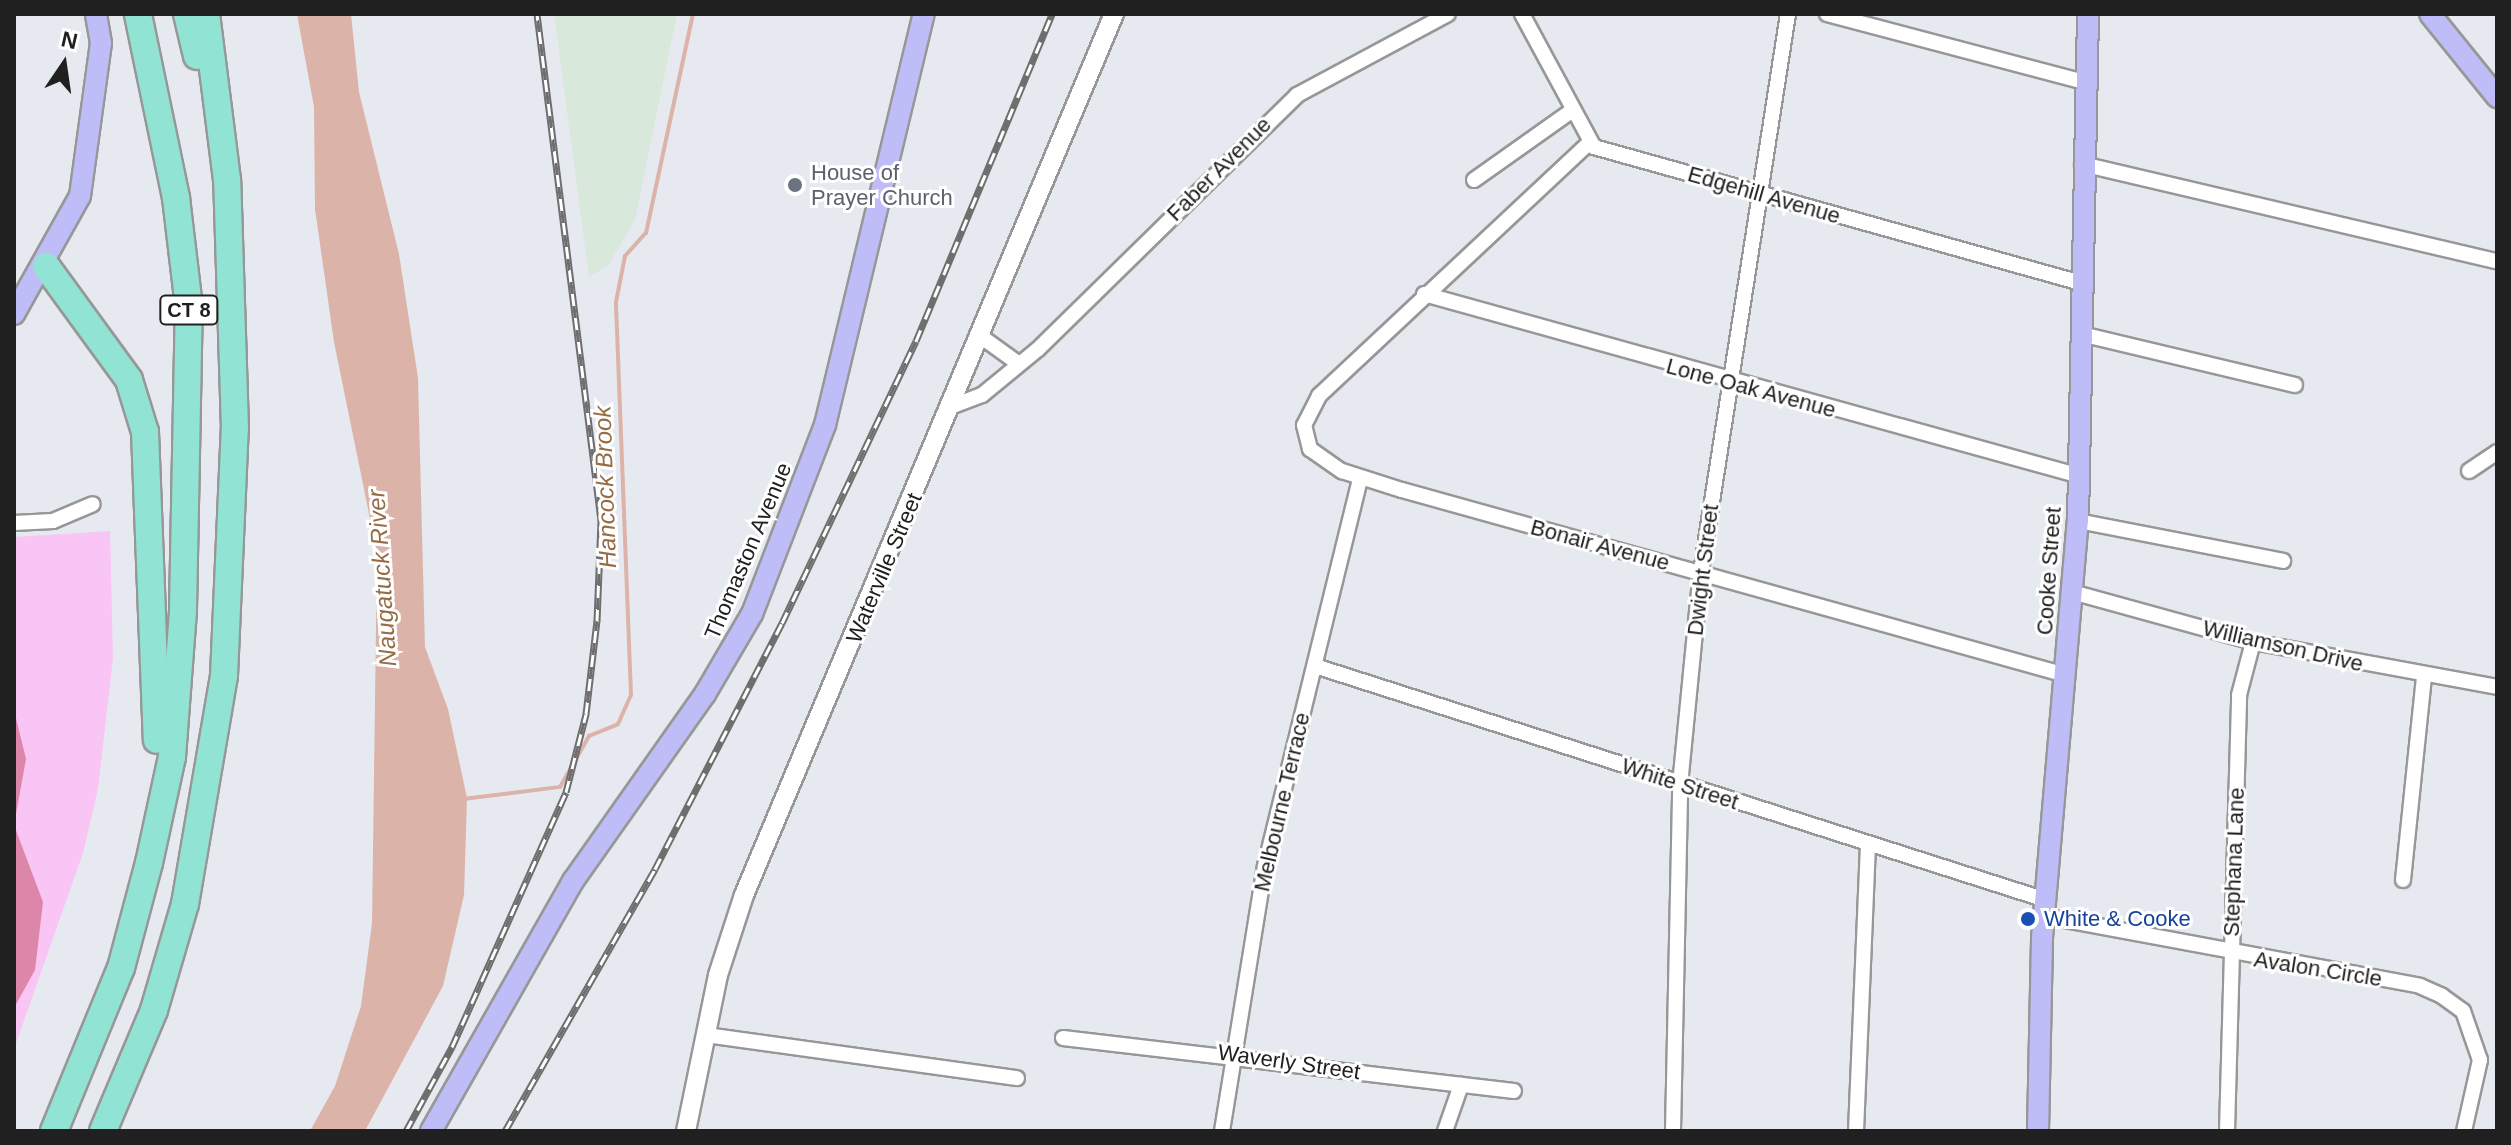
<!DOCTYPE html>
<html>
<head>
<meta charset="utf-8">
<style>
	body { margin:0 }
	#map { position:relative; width:2511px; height:1145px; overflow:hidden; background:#e6eaf0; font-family:Helvetica,sans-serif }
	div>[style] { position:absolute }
	.industrial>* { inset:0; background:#d8e9db }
	.park>* { inset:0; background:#f8c5f5 }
	.pitch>* { inset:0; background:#dc87a9 }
	.water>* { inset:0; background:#dcb3a8 }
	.stream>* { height:4px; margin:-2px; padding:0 2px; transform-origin:2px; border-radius:2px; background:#dcb3a8 }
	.roads { filter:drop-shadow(2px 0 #979797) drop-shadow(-2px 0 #979797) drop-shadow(0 2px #979797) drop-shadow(0 -2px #979797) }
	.minor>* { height:14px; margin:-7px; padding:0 7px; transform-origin:7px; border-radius:7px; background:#fff }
	.tertiary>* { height:18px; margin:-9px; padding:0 9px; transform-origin:9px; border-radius:9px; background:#fff }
	.secondary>* { height:20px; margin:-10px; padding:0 10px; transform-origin:10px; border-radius:10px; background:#bfbdf8 }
	.motorway>* { height:26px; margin:-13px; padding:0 13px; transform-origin:13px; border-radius:13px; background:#91e4d4 }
	.rail>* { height:7px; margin-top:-3.5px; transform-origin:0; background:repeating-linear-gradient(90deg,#fff 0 12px,#6e6e6e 0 24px); box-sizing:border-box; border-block:2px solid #6e6e6e }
	.dots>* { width:22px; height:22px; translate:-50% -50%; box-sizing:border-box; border:4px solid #fff; border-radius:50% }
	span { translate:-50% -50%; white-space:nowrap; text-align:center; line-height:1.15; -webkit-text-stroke:6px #fff; paint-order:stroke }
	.shield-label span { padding:2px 6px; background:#fff; border:2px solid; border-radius:6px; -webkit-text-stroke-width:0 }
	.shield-label { font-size:20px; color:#202020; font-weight:700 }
	.street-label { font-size:22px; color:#202020 }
	.worship-label { font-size:22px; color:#5b616d }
	.left { translate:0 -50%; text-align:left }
	.transit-label { font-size:22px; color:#164399 }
	.water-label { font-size:24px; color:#966c45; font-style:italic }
	.frame { position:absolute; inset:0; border:16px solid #202020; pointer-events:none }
	.north { position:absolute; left:24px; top:24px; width:80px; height:80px; -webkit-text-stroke:6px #fff; paint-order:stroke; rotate:13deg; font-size:22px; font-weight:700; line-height:32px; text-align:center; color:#202020 }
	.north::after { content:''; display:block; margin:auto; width:28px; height:36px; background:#202020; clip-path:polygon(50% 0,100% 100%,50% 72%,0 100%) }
</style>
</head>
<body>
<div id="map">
	<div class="industrial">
		<i style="clip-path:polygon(554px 14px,677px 14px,635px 220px,608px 266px,589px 277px)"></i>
	</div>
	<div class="park">
		<i style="clip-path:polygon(110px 531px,113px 658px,98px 789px,83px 853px,14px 1049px,14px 537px)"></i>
	</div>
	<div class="pitch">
		<i style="clip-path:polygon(14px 710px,26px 759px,14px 825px,43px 902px,35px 970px,14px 1008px)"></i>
	</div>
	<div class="water">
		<i style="clip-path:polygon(297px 14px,351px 14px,359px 92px,399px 254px,418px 378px,425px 647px,448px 709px,467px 798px,464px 895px,443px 986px,365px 1131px,310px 1131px,335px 1086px,361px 1006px,372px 923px,377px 553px,334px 342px,315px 209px,314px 107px)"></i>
	</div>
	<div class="stream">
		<i style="left:463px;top:799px;width:98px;rotate:-7.1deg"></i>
		<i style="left:560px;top:787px;width:59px;rotate:-60.4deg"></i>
		<i style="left:589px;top:736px;width:31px;rotate:-22deg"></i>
		<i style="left:618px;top:724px;width:32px;rotate:-66deg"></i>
		<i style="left:631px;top:695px;width:393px;rotate:-92.2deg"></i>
		<i style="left:616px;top:302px;width:47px;rotate:-78.9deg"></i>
		<i style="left:625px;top:256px;width:31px;rotate:-48deg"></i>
		<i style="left:646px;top:233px;width:224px;rotate:-77.9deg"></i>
	</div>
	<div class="roads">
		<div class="minor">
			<i style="left:1522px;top:14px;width:151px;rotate:61.6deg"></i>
			<i style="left:1594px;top:147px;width:506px;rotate:15.6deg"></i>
			<i style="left:1827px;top:14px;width:266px;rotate:14.8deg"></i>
			<i style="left:1589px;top:143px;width:370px;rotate:136.9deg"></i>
			<i style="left:1319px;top:396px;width:33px;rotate:117deg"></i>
			<i style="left:1304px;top:425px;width:25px;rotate:76deg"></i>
			<i style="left:1310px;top:449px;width:39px;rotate:35deg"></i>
			<i style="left:1342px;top:471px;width:63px;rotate:17.6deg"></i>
			<i style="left:1402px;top:490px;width:689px;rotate:15.57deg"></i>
			<i style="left:2082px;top:164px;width:426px;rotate:13.2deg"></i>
			<i style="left:1474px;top:180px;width:118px;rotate:-35.3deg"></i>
			<i style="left:1424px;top:294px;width:681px;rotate:15.51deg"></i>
			<i style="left:2081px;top:334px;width:220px;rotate:13.4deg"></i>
			<i style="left:983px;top:338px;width:44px;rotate:35.8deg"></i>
			<i style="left:953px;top:406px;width:31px;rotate:-21deg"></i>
			<i style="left:982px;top:395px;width:72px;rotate:-39.4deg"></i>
			<i style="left:1038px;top:349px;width:363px;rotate:-44.4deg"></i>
			<i style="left:1297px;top:95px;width:171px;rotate:-28.2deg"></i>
			<i style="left:2469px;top:471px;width:34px;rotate:-34deg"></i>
			<i style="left:2078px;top:521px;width:209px;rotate:11deg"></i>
			<i style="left:14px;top:523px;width:39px;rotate:-3deg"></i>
			<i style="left:53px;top:521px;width:43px;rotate:-23deg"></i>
			<i style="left:2072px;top:592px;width:188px;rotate:15.4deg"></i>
			<i style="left:2253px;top:642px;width:248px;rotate:10.4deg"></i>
			<i style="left:1315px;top:666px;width:768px;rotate:17.75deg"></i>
			<i style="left:2403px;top:880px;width:204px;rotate:-84.1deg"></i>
			<i style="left:2044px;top:916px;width:382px;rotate:10.5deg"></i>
			<i style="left:2420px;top:986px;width:24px;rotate:24deg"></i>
			<i style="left:2442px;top:996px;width:26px;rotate:36deg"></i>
			<i style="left:2463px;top:1011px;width:52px;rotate:70.9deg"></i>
			<i style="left:2480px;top:1060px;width:73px;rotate:102.7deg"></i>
			<i style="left:706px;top:1035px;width:314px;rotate:7.9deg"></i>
			<i style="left:1063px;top:1038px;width:454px;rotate:6.7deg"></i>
			<i style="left:1222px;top:1131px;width:268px;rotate:-80.8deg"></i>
			<i style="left:1265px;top:866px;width:399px;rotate:-76.2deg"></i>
			<i style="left:1445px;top:1131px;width:49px;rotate:-70.8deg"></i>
			<i style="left:1673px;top:1131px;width:346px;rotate:-88.8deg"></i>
			<i style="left:1680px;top:785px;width:214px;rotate:-84.4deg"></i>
			<i style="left:1701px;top:572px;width:565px;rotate:-81.14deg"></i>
			<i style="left:1856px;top:1131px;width:286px;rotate:-87.6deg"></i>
			<i style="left:2227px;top:1131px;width:436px;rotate:-88.4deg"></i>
			<i style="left:2239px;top:695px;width:55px;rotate:-75.2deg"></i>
		</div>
		<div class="tertiary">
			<i style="left:686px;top:1131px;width:159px;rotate:-78.4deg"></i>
			<i style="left:718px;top:975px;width:84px;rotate:-72deg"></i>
			<i style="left:744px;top:895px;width:956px;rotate:-67.22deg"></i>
		</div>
		<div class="secondary">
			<i style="left:2430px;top:14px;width:107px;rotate:51.1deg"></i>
			<i style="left:14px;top:314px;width:135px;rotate:-60.8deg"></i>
			<i style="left:80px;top:196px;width:154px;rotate:-82.2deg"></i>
			<i style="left:101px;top:43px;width:29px;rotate:-100deg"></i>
			<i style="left:431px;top:1131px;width:288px;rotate:-60.4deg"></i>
			<i style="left:573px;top:881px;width:229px;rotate:-54.8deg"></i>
			<i style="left:705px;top:694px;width:93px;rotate:-59.6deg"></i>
			<i style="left:752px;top:614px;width:203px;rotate:-68.9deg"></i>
			<i style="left:825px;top:425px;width:423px;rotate:-76.5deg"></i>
			<i style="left:2038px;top:1131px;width:193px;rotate:-88.8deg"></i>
			<i style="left:2042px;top:938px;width:419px;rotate:-85.1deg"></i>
			<i style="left:2078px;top:521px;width:507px;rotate:-88.87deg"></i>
		</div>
		<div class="motorway">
			<i style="left:187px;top:14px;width:43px;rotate:76.6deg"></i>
			<i style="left:46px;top:266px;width:141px;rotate:53.9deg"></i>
			<i style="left:129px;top:380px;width:54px;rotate:72.9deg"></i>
			<i style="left:145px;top:432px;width:308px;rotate:87.8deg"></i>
			<i style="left:54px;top:1131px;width:176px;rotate:-67.7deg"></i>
			<i style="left:121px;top:968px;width:109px;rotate:-75.1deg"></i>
			<i style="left:149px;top:863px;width:108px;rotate:-77.8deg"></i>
			<i style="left:172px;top:757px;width:147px;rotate:-85.7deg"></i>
			<i style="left:183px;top:610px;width:303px;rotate:-88.9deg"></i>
			<i style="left:189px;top:307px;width:110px;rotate:-96.8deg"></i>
			<i style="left:176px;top:198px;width:188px;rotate:-101.7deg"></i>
			<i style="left:103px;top:1131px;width:131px;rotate:-67.1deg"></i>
			<i style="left:154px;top:1010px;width:110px;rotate:-73.7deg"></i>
			<i style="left:185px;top:904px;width:231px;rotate:-80.3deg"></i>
			<i style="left:224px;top:676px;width:247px;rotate:-87.5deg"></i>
			<i style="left:235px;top:429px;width:249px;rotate:-91.8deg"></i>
			<i style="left:227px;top:180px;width:167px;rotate:-97.2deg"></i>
		</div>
	</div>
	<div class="rail">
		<i style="left:406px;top:1131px;width:96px;rotate:-61.3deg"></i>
		<i style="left:452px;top:1047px;width:279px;rotate:-65.9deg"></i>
		<i style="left:566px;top:792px;width:81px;rotate:-75.6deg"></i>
		<i style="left:586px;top:714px;width:94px;rotate:-83.3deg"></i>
		<i style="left:597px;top:621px;width:101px;rotate:-87.7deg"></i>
		<i style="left:601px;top:520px;width:510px;rotate:-97.21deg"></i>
		<i style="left:505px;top:1131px;width:302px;rotate:-60.2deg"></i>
		<i style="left:655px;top:869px;width:277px;rotate:-62.7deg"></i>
		<i style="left:782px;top:623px;width:312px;rotate:-64.6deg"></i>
		<i style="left:916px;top:341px;width:354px;rotate:-67.4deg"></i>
	</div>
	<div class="dots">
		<i style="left:795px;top:185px;background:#6b7280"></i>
		<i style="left:2028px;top:919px;background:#1a4fb4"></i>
	</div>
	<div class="shield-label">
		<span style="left:189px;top:310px">CT 8</span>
	</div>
	<div class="street-label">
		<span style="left:1219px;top:169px;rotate:-45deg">Faber Avenue</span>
		<span style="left:1764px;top:195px;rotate:16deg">Edgehill Avenue</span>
		<span style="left:1751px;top:388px;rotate:15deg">Lone Oak Avenue</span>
		<span style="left:1600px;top:545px;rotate:15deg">Bonair Avenue</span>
		<span style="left:748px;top:551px;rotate:-67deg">Thomaston Avenue</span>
		<span style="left:884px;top:568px;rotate:-67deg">Waterville Street</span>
		<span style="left:1703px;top:570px;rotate:-83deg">Dwight Street</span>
		<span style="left:2049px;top:571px;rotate:-86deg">Cooke Street</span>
		<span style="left:2283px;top:646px;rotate:13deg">Williamson Drive</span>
		<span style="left:1680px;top:784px;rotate:18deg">White Street</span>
		<span style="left:1282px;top:802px;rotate:-77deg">Melbourne Terrace</span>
		<span style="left:2234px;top:862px;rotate:-88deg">Stephana Lane</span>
		<span style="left:2318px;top:969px;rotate:9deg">Avalon Circle</span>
		<span style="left:1289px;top:1062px;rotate:8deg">Waverly Street</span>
	</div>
	<div class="worship-label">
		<span class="left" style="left:811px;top:185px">House of<br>Prayer Church</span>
	</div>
	<div class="transit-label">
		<span class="left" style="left:2044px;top:919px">White &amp; Cooke</span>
	</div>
	<div class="water-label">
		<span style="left:605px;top:487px;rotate:-92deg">Hancock Brook</span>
		<span style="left:382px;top:578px;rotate:-94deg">Naugatuck River</span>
	</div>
	<div class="frame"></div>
	<div class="north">N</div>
</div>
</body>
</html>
